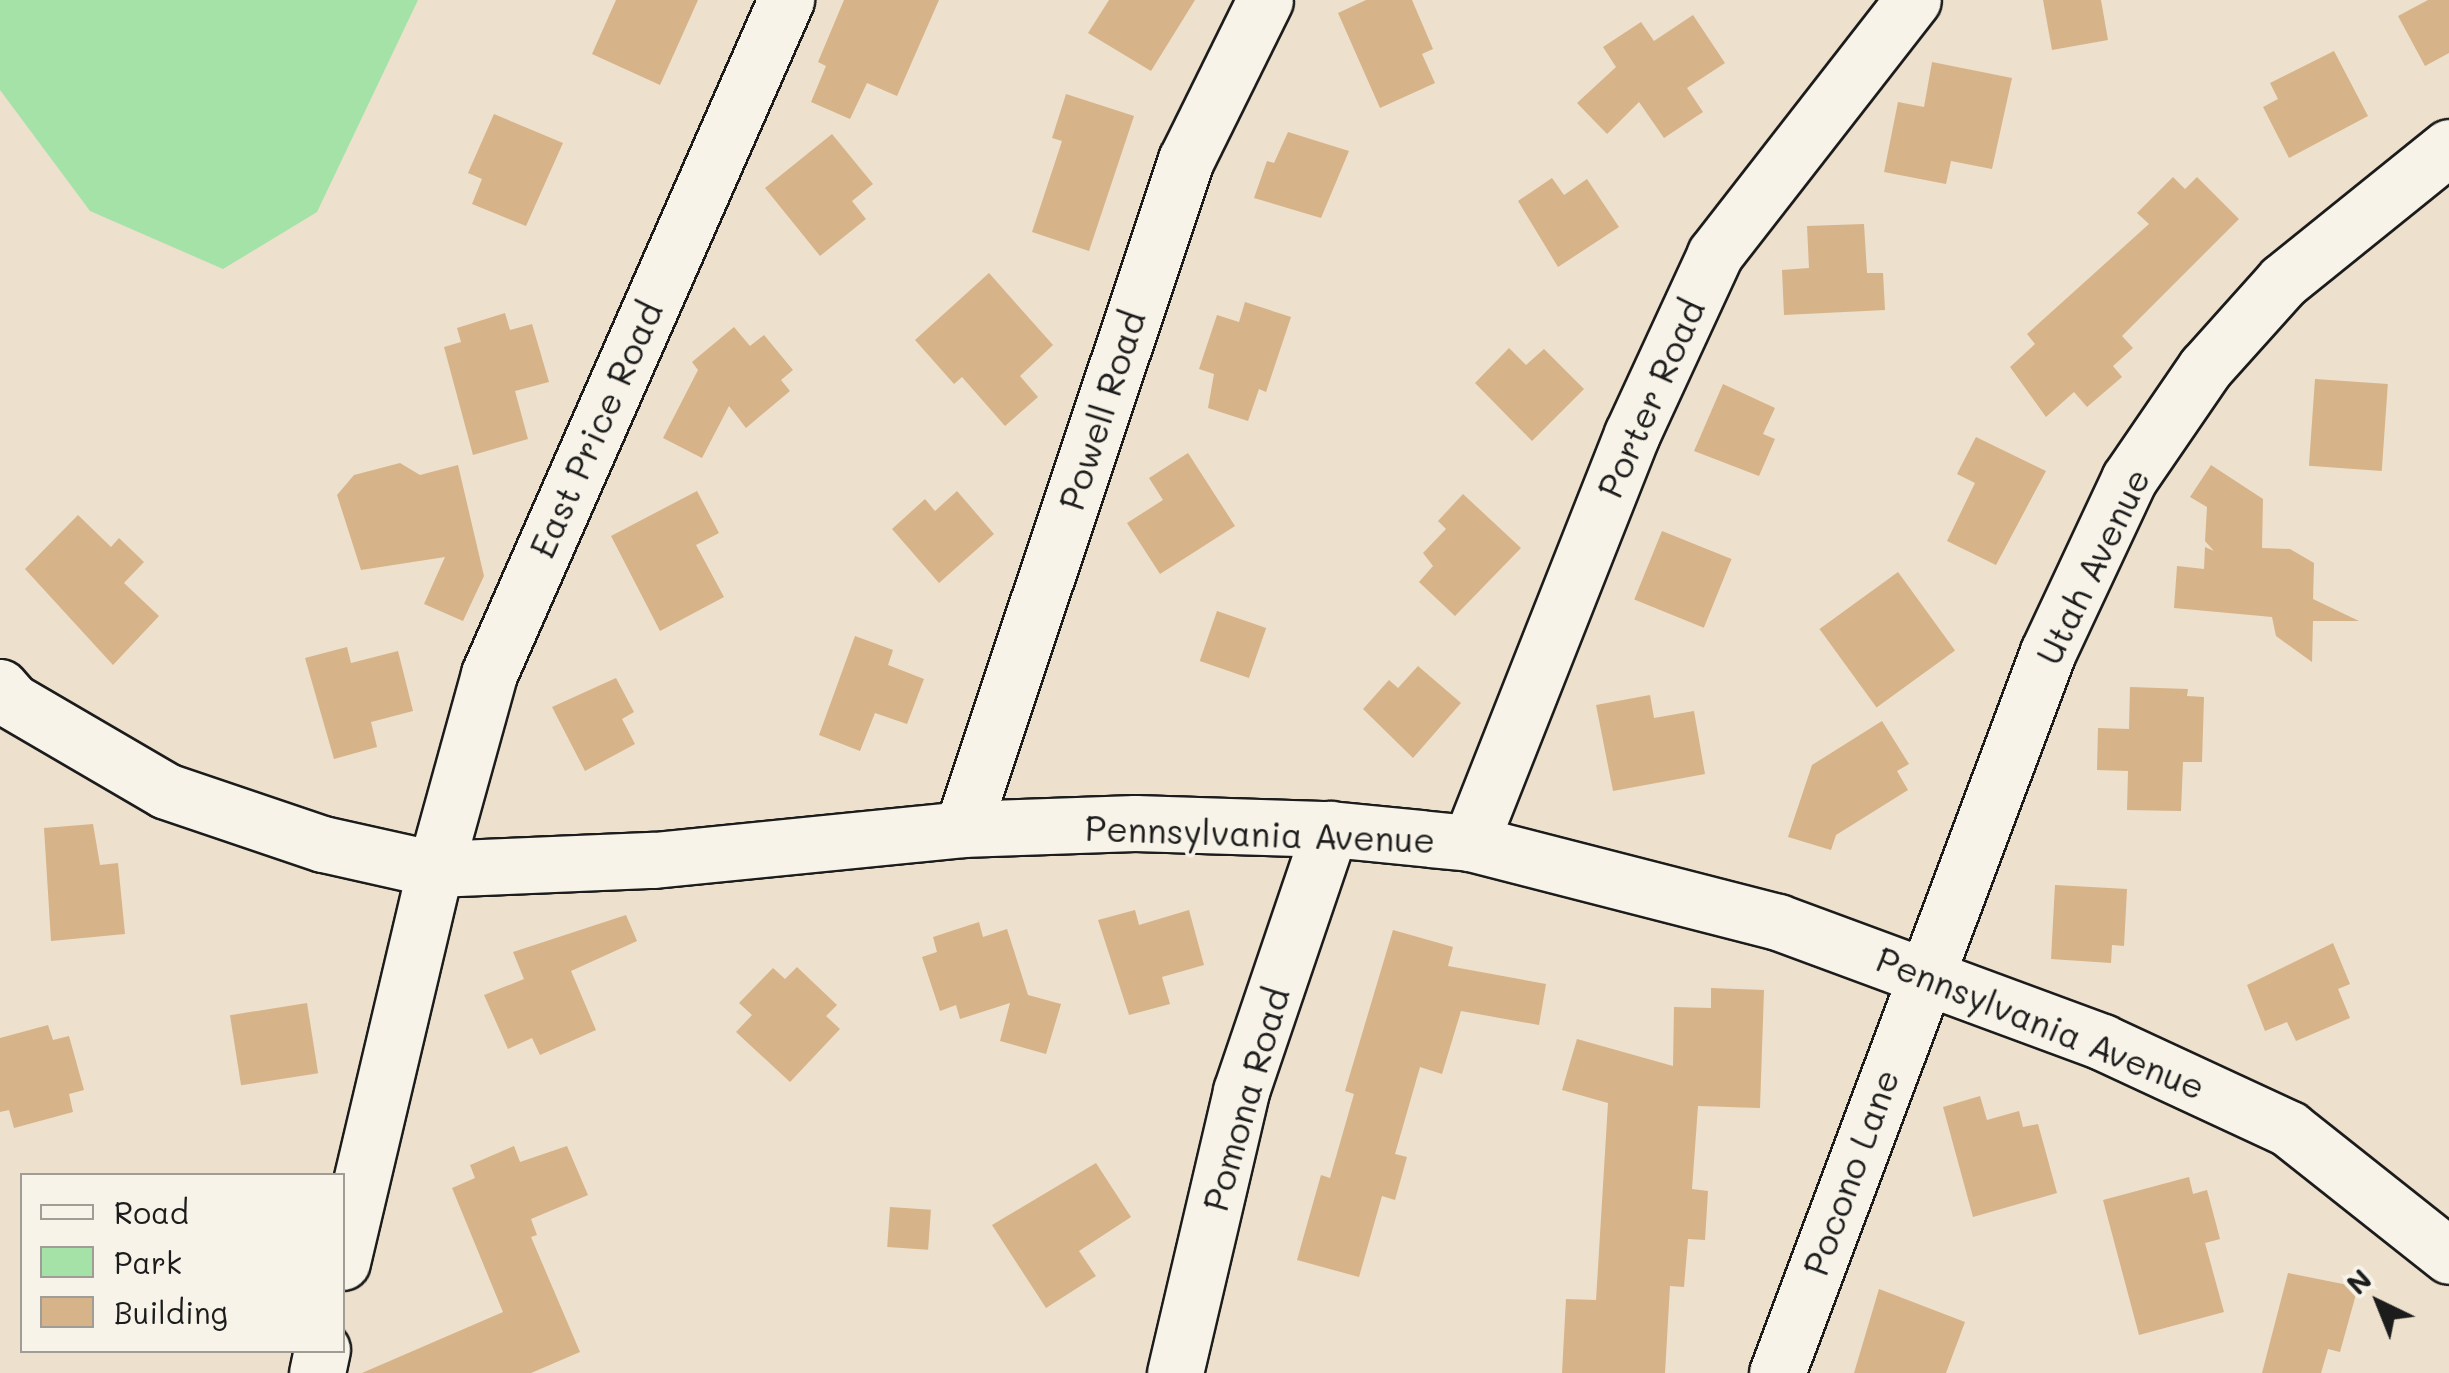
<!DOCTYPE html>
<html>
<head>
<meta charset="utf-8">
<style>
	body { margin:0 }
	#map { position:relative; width:2449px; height:1373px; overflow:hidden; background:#ede0cc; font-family:Mali,sans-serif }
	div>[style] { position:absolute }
	.green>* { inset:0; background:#a5e2a8 }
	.building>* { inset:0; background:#d7b389; transform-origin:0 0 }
	.roads { filter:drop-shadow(2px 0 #1c1c1c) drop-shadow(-2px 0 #1c1c1c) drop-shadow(0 2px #1c1c1c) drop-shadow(0 -2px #1c1c1c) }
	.minor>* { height:55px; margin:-27.5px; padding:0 27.5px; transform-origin:27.5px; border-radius:27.5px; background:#f7f3e8 }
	span { translate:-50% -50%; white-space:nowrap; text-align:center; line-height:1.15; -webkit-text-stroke:8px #f7f3e8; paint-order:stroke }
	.street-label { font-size:35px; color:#1c1c1c }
	.legend { position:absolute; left:20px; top:1173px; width:325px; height:180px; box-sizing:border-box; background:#f7f3e8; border:2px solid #9f9d96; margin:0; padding:12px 18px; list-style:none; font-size:30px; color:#1c1c1c }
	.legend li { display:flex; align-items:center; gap:20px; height:50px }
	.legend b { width:50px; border:2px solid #9f9d96 }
	.north { position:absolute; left:2329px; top:1253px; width:100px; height:100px; -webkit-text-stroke:8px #f7f3e8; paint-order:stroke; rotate:317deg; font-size:28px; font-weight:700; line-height:40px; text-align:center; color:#1c1c1c }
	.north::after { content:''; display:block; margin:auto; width:35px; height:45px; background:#1c1c1c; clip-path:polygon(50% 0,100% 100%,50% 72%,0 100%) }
</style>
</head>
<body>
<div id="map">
	<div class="green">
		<i style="clip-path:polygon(0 0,418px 0,317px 212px,223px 269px,90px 211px,0 90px)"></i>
	</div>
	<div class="building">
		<i style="clip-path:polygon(616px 0,698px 0,660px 85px,592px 54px)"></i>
		<i style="clip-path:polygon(844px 0,939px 0,897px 96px,867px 83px,850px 119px,811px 102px,826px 66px,818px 62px)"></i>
		<i style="clip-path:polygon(1109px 0,1195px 0,1151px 71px,1088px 33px)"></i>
		<i style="clip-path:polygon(1366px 0,1412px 0,1433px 49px,1422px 54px,1435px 83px,1380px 108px,1338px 13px)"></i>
		<i style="clip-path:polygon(2043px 0,2101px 0,2108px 40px,2052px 50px)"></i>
		<i style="clip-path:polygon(2428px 0,2449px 0,2449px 53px,2425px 66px,2398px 16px)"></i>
		<i style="clip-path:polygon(1693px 15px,1725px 63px,1687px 88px,1703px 112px,1664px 138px,1639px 102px,1607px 134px,1577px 103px,1616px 67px,1603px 47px,1641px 22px,1654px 41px)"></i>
		<i style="clip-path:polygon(2334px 51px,2368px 116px,2289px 158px,2263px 107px,2278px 99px,2270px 83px)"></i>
		<i style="clip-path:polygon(1932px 62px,2012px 78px,1992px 169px,1951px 161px,1946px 184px,1884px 172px,1898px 102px,1924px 107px)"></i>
		<i style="clip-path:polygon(1066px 94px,1134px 116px,1089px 251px,1032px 232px,1062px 141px,1052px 138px)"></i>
		<i style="clip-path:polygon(494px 114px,563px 143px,526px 226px,472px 204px,482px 179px,468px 173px)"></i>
		<i style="clip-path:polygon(1288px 132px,1349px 151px,1321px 218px,1254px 198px,1267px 161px,1274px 163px)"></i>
		<i style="clip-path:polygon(832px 134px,873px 184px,852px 201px,866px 219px,820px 256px,765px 188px)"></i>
		<i style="clip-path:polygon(2173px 177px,2185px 189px,2197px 177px,2239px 219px,2122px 336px,2133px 348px,2113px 366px,2122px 377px,2087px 407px,2074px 392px,2046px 417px,2010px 367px,2035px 344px,2027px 334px,2149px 224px,2137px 213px)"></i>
		<i style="clip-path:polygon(1552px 178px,1564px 195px,1587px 179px,1619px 227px,1558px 267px,1518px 201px)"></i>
		<i style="clip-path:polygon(1864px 224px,1867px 273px,1883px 273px,1885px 310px,1784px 315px,1782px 270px,1809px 268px,1807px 226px)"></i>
		<i style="clip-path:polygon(989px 273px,1053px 345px,1020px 376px,1038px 397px,1005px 426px,962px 377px,954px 384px,915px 340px)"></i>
		<i style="clip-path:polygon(1245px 302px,1291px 317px,1266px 392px,1259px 389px,1248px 421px,1208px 408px,1214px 374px,1199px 369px,1217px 315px,1239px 322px)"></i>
		<i style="clip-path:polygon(505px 313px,510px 330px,532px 324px,549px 382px,515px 391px,528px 439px,473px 455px,444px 347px,461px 342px,457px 328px)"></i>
		<i style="clip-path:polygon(734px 327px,750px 346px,764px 335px,793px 370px,781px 380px,790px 391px,746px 428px,729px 406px,702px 458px,663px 438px,698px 370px,692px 362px)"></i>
		<i style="clip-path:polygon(1509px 348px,1526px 365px,1544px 349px,1584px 389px,1532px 441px,1475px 383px)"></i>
		<i style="left:2315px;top:379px;width:73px;height:87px;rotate:4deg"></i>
		<i style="clip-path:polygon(1723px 384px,1775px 408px,1763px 434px,1775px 439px,1759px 476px,1694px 451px)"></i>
		<i style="clip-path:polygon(1976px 437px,2046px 471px,1996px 565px,1947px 541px,1975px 483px,1957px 474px)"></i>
		<i style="clip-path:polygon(1188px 453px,1235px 526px,1160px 574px,1127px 523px,1163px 500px,1149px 478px)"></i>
		<i style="clip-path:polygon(400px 463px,420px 475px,458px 465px,484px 576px,463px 621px,424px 604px,445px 557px,361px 570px,337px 495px,354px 475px)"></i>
		<i style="clip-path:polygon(2211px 465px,2263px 499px,2262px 548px,2290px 549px,2314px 563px,2313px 599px,2359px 621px,2313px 621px,2312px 662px,2276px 636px,2272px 617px,2174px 608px,2177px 566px,2204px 569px,2205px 547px,2214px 551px,2205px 541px,2207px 507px,2190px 497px)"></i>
		<i style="clip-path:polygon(697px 491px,719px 533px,696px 545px,724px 597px,660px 631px,611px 536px)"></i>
		<i style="clip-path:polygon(957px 491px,994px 534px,939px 583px,892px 529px,925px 499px,935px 511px)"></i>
		<i style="clip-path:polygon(1463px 494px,1521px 548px,1455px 616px,1419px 582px,1433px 566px,1423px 553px,1446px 529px,1438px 521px)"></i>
		<i style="clip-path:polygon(78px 515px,111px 547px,119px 538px,144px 562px,124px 583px,159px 616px,113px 665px,25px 569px)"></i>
		<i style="left:1662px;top:531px;width:75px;height:74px;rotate:22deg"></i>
		<i style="left:1898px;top:572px;width:97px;height:97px;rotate:54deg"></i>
		<i style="left:1217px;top:611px;width:52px;height:53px;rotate:19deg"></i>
		<i style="clip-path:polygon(855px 636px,893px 650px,888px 665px,924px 679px,907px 724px,875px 713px,860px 751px,819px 735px)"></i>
		<i style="clip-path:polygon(347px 647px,351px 663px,398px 651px,413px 711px,371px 722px,377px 747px,334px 759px,305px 658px)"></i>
		<i style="clip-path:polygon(1418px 666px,1461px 703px,1413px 758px,1363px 709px,1389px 680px,1398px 688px)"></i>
		<i style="clip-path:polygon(616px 678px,634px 712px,622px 719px,635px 744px,585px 771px,552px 707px)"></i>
		<i style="clip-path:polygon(2130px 687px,2188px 689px,2187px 696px,2204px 697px,2202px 762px,2183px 762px,2181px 811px,2127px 810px,2128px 771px,2097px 770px,2098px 728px,2129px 729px)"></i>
		<i style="clip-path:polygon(1650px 695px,1654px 718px,1694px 711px,1705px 774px,1613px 791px,1596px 705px)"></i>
		<i style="clip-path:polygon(1882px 721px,1909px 764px,1897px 771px,1908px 790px,1836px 835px,1831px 850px,1788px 837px,1812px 765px)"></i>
		<i style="clip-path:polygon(93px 824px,100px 865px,118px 863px,125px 934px,51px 941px,44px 828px)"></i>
		<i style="clip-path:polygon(2055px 885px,2127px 889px,2124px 946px,2112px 945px,2111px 963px,2051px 959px)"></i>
		<i style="clip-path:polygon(1135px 910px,1139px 925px,1189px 910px,1204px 965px,1162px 977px,1170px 1004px,1129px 1015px,1098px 920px)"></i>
		<i style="clip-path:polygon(626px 915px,637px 941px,571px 971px,596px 1030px,540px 1055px,532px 1038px,508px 1049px,484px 995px,524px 979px,513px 952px)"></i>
		<i style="clip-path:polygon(979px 922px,983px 937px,1007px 929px,1028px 995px,1061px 1004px,1046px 1054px,1000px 1041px,1010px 1003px,960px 1019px,956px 1005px,940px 1011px,922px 957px,937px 952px,933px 937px)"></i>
		<i style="clip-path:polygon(1393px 930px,1453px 947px,1448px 966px,1546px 984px,1539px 1025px,1461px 1011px,1442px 1074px,1420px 1067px,1395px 1154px,1407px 1157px,1395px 1200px,1382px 1196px,1359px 1277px,1297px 1260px,1321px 1175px,1330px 1178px,1354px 1094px,1345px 1091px)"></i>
		<i style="clip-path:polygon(2333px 943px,2350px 984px,2338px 989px,2350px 1018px,2296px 1041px,2287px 1022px,2265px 1031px,2247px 985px)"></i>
		<i style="clip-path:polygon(797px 967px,837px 1005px,826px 1016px,840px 1029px,790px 1082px,736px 1032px,752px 1015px,739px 1003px,773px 968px,785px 979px)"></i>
		<i style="clip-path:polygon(1711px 988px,1764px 990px,1760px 1108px,1698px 1106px,1692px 1189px,1708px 1191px,1705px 1240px,1688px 1239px,1684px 1287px,1670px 1286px,1665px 1373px,1562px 1373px,1566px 1299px,1596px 1300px,1608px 1103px,1562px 1090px,1577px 1039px,1673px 1066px,1674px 1007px,1711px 1008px)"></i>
		<i style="left:307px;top:1003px;width:71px;height:78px;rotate:81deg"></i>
		<i style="clip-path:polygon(48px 1025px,53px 1040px,69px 1036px,84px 1090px,69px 1094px,73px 1112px,14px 1128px,9px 1110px,0 1112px,0 1038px)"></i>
		<i style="clip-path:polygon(1980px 1096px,1987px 1120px,2019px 1111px,2023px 1127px,2038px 1124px,2057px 1193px,1973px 1217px,1943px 1107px)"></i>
		<i style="clip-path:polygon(514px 1146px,520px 1162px,567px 1146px,588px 1195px,531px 1219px,537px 1235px,531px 1237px,580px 1352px,531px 1373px,362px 1373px,503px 1312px,452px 1188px,475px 1178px,470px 1165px)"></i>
		<i style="clip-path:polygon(1096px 1163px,1131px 1217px,1079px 1251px,1096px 1276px,1046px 1308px,992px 1225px)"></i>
		<i style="clip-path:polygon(2189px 1177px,2193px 1194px,2207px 1190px,2220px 1239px,2205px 1243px,2224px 1312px,2139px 1335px,2103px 1200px)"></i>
		<i style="left:890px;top:1207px;width:41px;height:40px;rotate:4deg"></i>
		<i style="clip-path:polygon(2288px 1273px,2358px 1287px,2340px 1352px,2328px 1349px,2321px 1373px,2262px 1373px)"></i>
		<i style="clip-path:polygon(1879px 1289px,1965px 1322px,1946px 1373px,1854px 1373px)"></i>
	</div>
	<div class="roads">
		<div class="minor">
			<i style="left:0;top:687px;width:18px;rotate:49deg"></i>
			<i style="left:12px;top:701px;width:178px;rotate:30.3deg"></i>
			<i style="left:166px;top:791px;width:166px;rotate:18.7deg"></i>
			<i style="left:323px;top:844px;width:115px;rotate:12.6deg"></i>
			<i style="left:435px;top:869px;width:219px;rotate:-2.4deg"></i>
			<i style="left:654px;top:860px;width:310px;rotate:-5.7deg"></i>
			<i style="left:962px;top:829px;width:173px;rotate:-2deg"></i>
			<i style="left:1135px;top:823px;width:195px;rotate:1.8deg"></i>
			<i style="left:1330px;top:829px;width:141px;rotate:5.7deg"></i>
			<i style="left:1470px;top:843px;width:318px;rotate:14.4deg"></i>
			<i style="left:1778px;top:922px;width:346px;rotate:20.3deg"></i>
			<i style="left:2102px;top:1042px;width:206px;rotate:24.9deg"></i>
			<i style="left:2289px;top:1129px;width:204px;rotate:38.4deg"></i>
			<i style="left:962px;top:829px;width:706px;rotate:-71.49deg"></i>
			<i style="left:1186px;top:160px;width:178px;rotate:-63.7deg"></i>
			<i style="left:1470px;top:843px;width:440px;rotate:-68.4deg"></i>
			<i style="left:1632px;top:434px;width:198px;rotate:-65.2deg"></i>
			<i style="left:1715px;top:254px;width:322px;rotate:-52.1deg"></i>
			<i style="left:342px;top:1262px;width:404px;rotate:-76.7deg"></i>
			<i style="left:435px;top:869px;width:202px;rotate:-74.5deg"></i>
			<i style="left:489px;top:674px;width:737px;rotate:-66.22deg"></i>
			<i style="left:317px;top:1373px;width:24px;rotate:-78deg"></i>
			<i style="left:1175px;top:1373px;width:290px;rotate:-76.8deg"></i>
			<i style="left:1241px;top:1091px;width:277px;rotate:-71.2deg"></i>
			<i style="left:1777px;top:1373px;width:770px;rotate:-69.4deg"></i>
			<i style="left:2048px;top:652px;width:191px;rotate:-64.9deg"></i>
			<i style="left:2129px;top:479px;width:135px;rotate:-55.6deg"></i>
			<i style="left:2205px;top:368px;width:117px;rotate:-48.1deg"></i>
			<i style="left:2283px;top:281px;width:213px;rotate:-38.9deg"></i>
		</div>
	</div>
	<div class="street-label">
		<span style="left:1650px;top:398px;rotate:-66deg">Porter Road</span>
		<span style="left:1101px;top:410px;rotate:-72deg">Powell Road</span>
		<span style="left:595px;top:429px;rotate:-66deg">East Price Road</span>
		<span style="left:2092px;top:566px;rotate:-64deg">Utah Avenue</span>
		<span style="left:1260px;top:833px;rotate:2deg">Pennsylvania Avenue</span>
		<span style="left:2041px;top:1022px;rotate:22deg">Pennsylvania Avenue</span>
		<span style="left:1245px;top:1099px;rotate:-74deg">Pomona Road</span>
		<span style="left:1850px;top:1172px;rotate:-70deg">Pocono Lane</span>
	</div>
	<ul class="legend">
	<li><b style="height:12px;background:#f7f3e8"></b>Road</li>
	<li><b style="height:28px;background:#a5e2a8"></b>Park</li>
	<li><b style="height:28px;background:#d7b389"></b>Building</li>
	</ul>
	<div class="north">N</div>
</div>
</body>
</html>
